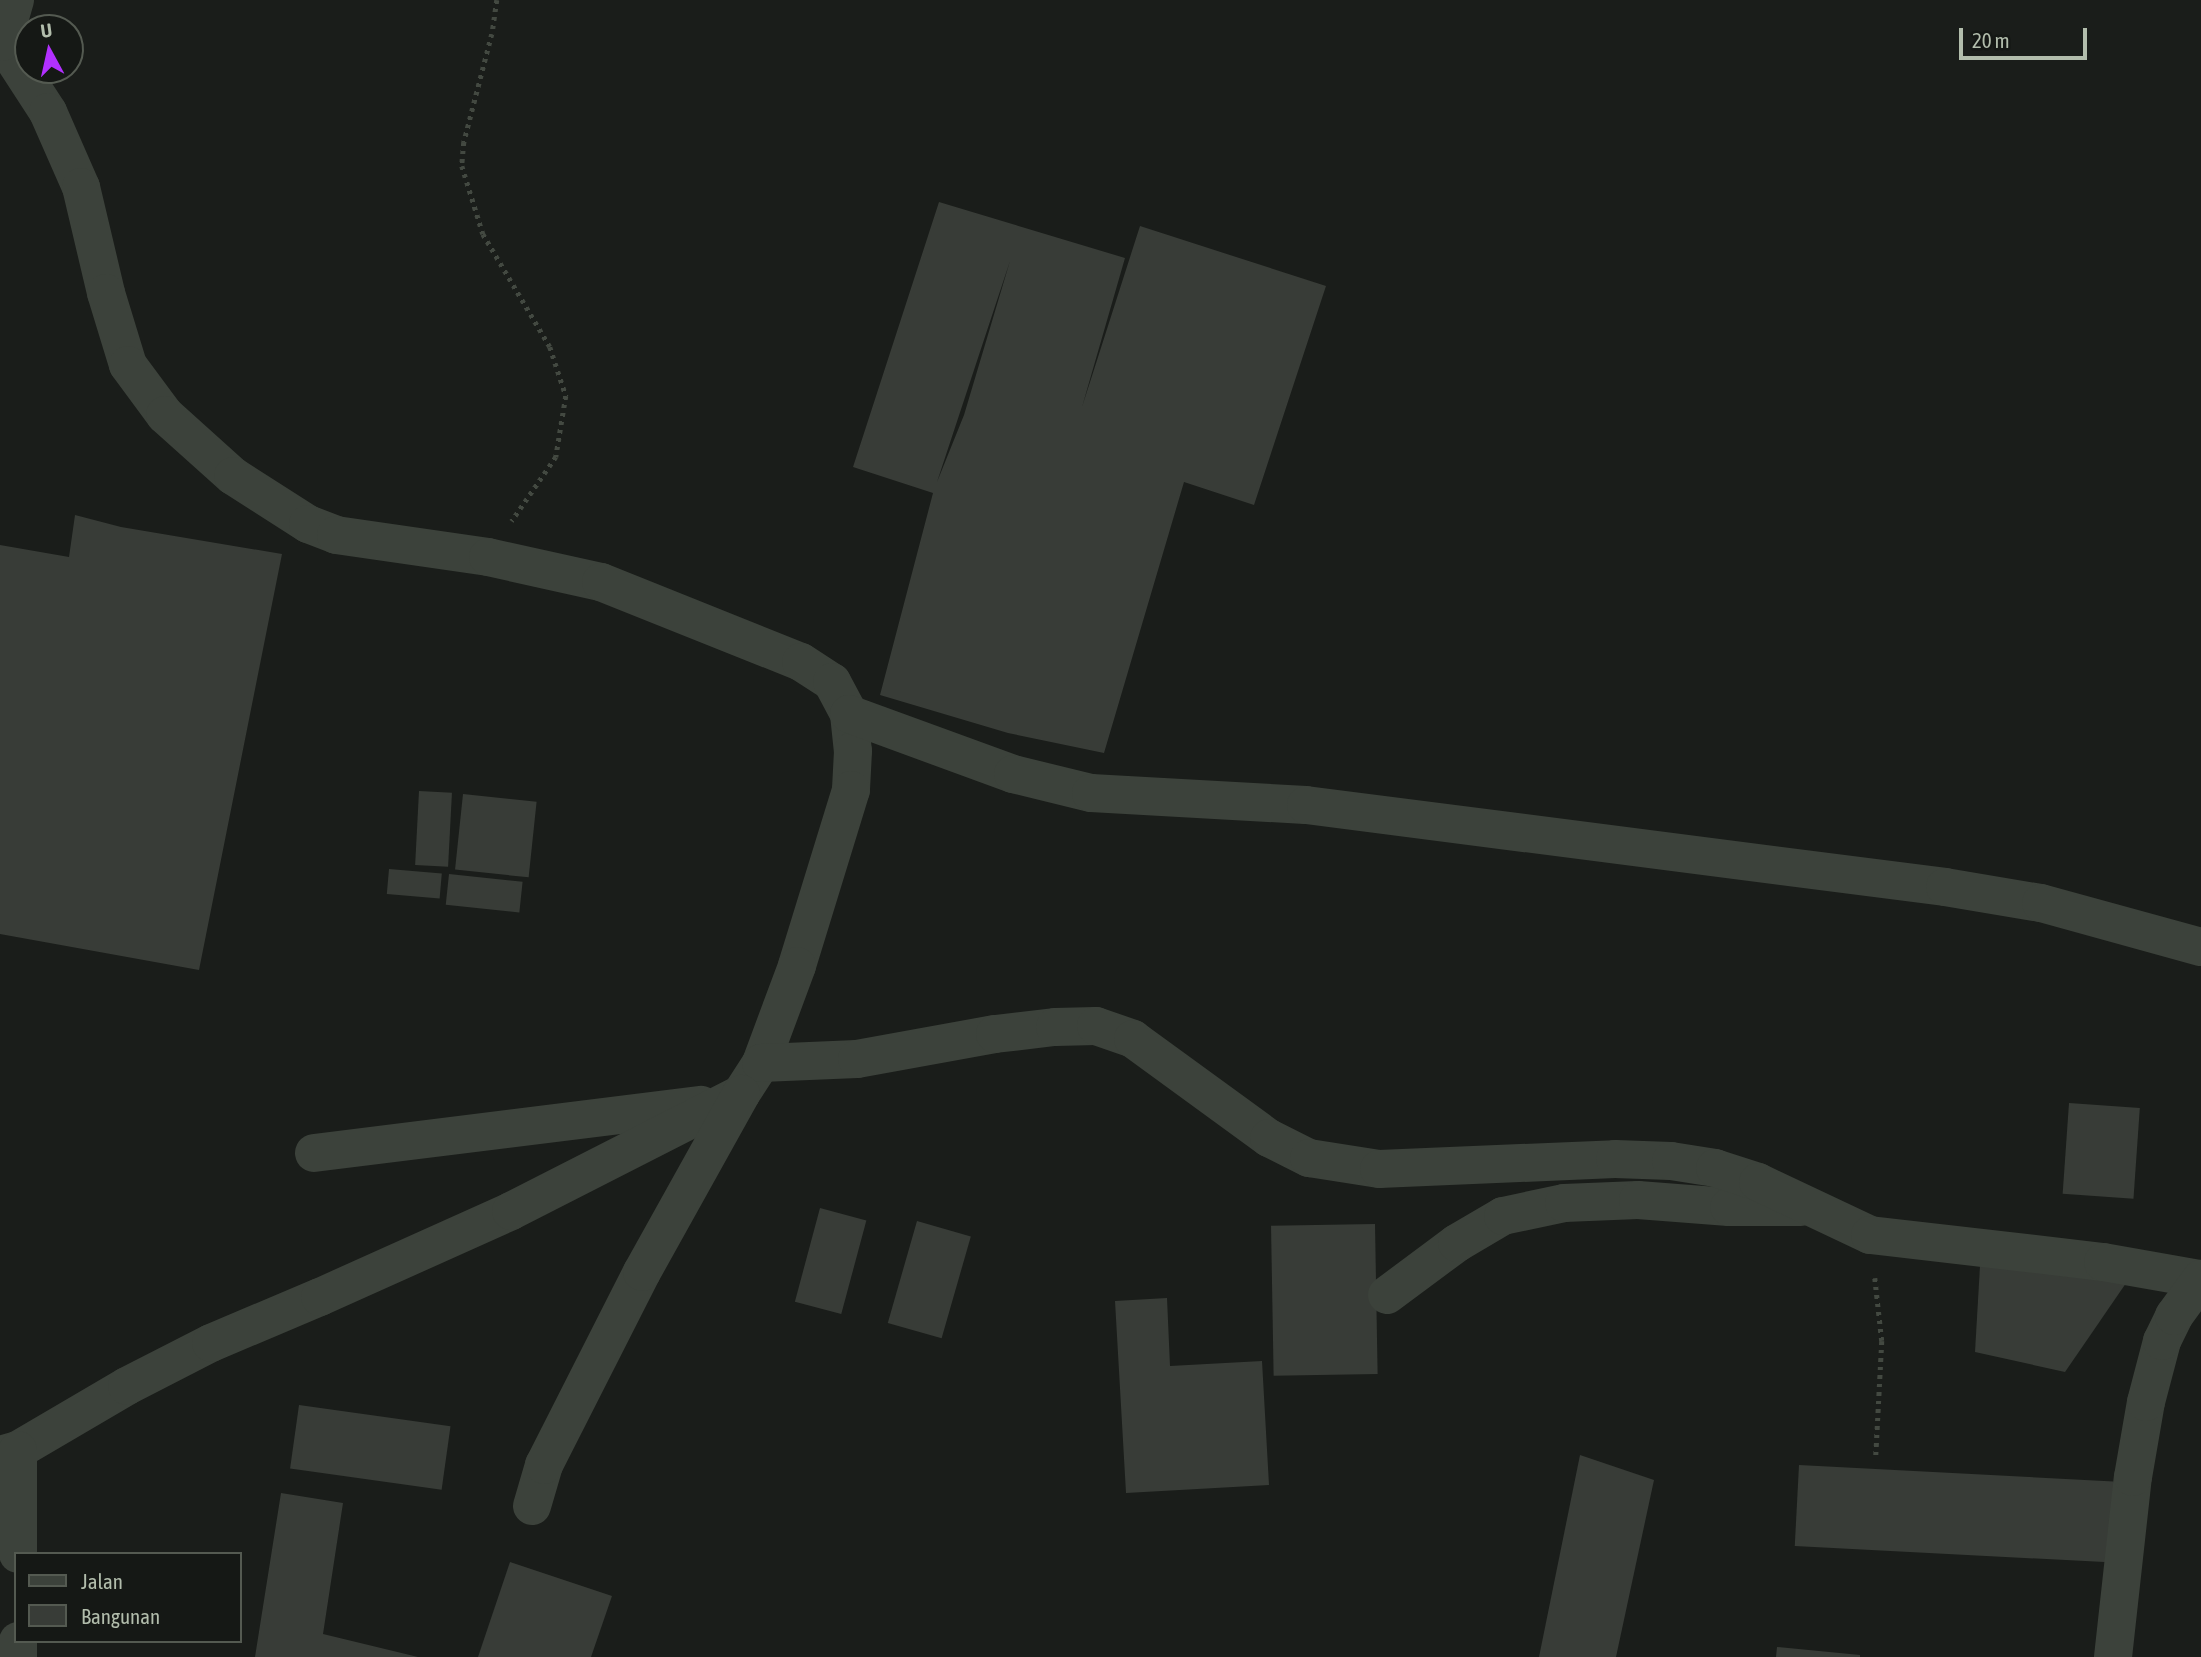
<!DOCTYPE html>
<html>
<head>
<meta charset="utf-8">
<style>
	body { margin:0 }
	#map { position:relative; width:2201px; height:1657px; overflow:hidden; background:#1a1d1a; font-family:"Asap Condensed",sans-serif }
	div>[style] { position:absolute }
	.building>* { inset:0; background:#383c37; transform-origin:0 0 }
	.path>* { height:4.5px; margin-top:-2.25px; transform-origin:0; background:repeating-linear-gradient(90deg,#434941 0 3.5px,transparent 0 8.5px) }
	.minor>* { height:38px; margin:-19px; padding:0 19px; transform-origin:19px; border-radius:19px; background:#3c423b }
	span { translate:-50% -50%; white-space:nowrap; text-align:center; line-height:1.15; -webkit-text-stroke:5px #151815; paint-order:stroke }
	.legend { position:absolute; left:14px; top:1552px; width:228px; height:91px; box-sizing:border-box; background:#151815; border:2px solid #545a51; margin:0; padding:9px 12px; list-style:none; font-size:21px; color:#b2bdac }
	.legend li { display:flex; align-items:center; gap:14px; height:35px }
	.legend b { width:35px; border:2px solid #545a51 }
	.north { position:absolute; left:14px; top:14px; width:70px; height:70px; box-sizing:border-box; background:#151815; border:2px solid #545a51; border-radius:50%; rotate:352deg; font-size:19px; font-weight:700; line-height:28px; text-align:center; color:#b2bdac }
	.north::after { content:''; display:block; margin:auto; width:24px; height:32px; background:#b230ff; clip-path:polygon(50% 0,100% 100%,50% 72%,0 100%) }
	.scale { position:absolute; left:1959px; top:28px; width:128px; height:32px; box-sizing:border-box; border:4px solid #b2bdac; border-top:0; padding-left:9px; font-size:21px; line-height:24px; white-space:nowrap; color:#b2bdac; -webkit-text-stroke:5px #151815; paint-order:stroke }
</style>
</head>
<body>
<div id="map">
	<div class="building">
		<i style="clip-path:polygon(evenodd,939px 202px,1125px 258px,1082px 407px,1140px 226px,1326px 286px,1254px 505px,1184px 482px,1104px 753px,1008px 733px,880px 695px,933px 493px,853px 467px,939px 202px,1010px 261px,964px 415px,937px 482px,1010px 261px)"></i>
		<i style="clip-path:polygon(75px 515px,121px 527px,282px 554px,199px 970px,0 934px,0 545px,69px 557px)"></i>
		<i style="left:419px;top:791px;width:33px;height:74px;rotate:3deg"></i>
		<i style="left:463px;top:794px;width:74px;height:76px;rotate:6deg"></i>
		<i style="left:389px;top:869px;width:53px;height:25px;rotate:5deg"></i>
		<i style="left:449px;top:874px;width:74px;height:31px;rotate:6deg"></i>
		<i style="left:2069px;top:1103px;width:71px;height:91px;rotate:4deg"></i>
		<i style="left:820px;top:1208px;width:48px;height:97px;rotate:15deg"></i>
		<i style="left:917px;top:1221px;width:56px;height:106px;rotate:16deg"></i>
		<i style="left:1375px;top:1224px;width:150px;height:104px;rotate:89deg"></i>
		<i style="clip-path:polygon(1980px 1266px,2133px 1273px,2065px 1372px,1975px 1352px)"></i>
		<i style="clip-path:polygon(1167px 1298px,1170px 1366px,1262px 1361px,1269px 1485px,1126px 1493px,1115px 1301px)"></i>
		<i style="left:299px;top:1405px;width:153px;height:64px;rotate:8deg"></i>
		<i style="clip-path:polygon(1580px 1455px,1654px 1480px,1616px 1657px,1539px 1657px)"></i>
		<i style="left:1799px;top:1465px;width:315px;height:81px;rotate:3deg"></i>
		<i style="clip-path:polygon(281px 1493px,343px 1503px,323px 1634px,418px 1657px,255px 1657px)"></i>
		<i style="clip-path:polygon(510px 1562px,612px 1596px,591px 1657px,478px 1657px)"></i>
		<i style="clip-path:polygon(1777px 1647px,1860px 1655px,1860px 1657px,1776px 1657px)"></i>
	</div>
	<div class="path">
		<i style="left:497px;top:0;width:34px;rotate:98deg"></i>
		<i style="left:492px;top:34px;width:112px;rotate:104.5deg"></i>
		<i style="left:464px;top:142px;width:24px;rotate:95deg"></i>
		<i style="left:462px;top:166px;width:71px;rotate:72.8deg"></i>
		<i style="left:483px;top:234px;width:131px;rotate:59.3deg"></i>
		<i style="left:550px;top:347px;width:52px;rotate:71.9deg"></i>
		<i style="left:566px;top:396px;width:62px;rotate:99.3deg"></i>
		<i style="left:556px;top:457px;width:78px;rotate:124.5deg"></i>
		<i style="left:1875px;top:1278px;width:63px;rotate:83.7deg"></i>
		<i style="left:1882px;top:1341px;width:114px;rotate:93deg"></i>
	</div>
	<div class="minor">
		<i style="left:0;top:38px;width:88px;rotate:57deg"></i>
		<i style="left:48px;top:112px;width:82px;rotate:66.3deg"></i>
		<i style="left:81px;top:187px;width:109px;rotate:76.7deg"></i>
		<i style="left:106px;top:293px;width:75px;rotate:73deg"></i>
		<i style="left:128px;top:365px;width:62px;rotate:53.5deg"></i>
		<i style="left:165px;top:415px;width:91px;rotate:41.9deg"></i>
		<i style="left:233px;top:476px;width:89px;rotate:32.6deg"></i>
		<i style="left:308px;top:524px;width:30px;rotate:21deg"></i>
		<i style="left:336px;top:535px;width:154px;rotate:8.2deg"></i>
		<i style="left:488px;top:557px;width:116px;rotate:12.5deg"></i>
		<i style="left:601px;top:582px;width:215px;rotate:21.8deg"></i>
		<i style="left:801px;top:662px;width:37px;rotate:33deg"></i>
		<i style="left:832px;top:682px;width:36px;rotate:62deg"></i>
		<i style="left:849px;top:714px;width:37px;rotate:84deg"></i>
		<i style="left:853px;top:751px;width:39px;rotate:93deg"></i>
		<i style="left:851px;top:790px;width:184px;rotate:107.1deg"></i>
		<i style="left:797px;top:966px;width:103px;rotate:110.4deg"></i>
		<i style="left:3px;top:42px;width:44px;rotate:-74.1deg"></i>
		<i style="left:849px;top:714px;width:175px;rotate:20.1deg"></i>
		<i style="left:1013px;top:774px;width:80px;rotate:13.7deg"></i>
		<i style="left:1091px;top:793px;width:215px;rotate:3.2deg"></i>
		<i style="left:1306px;top:805px;width:644px;rotate:7.31deg"></i>
		<i style="left:1945px;top:887px;width:97px;rotate:9.5deg"></i>
		<i style="left:2041px;top:903px;width:166px;rotate:15.4deg"></i>
		<i style="left:314px;top:1153px;width:390px;rotate:-7.1deg"></i>
		<i style="left:1387px;top:1295px;width:87px;rotate:-36.6deg"></i>
		<i style="left:1457px;top:1243px;width:53px;rotate:-30.4deg"></i>
		<i style="left:1503px;top:1216px;width:62px;rotate:-12deg"></i>
		<i style="left:1564px;top:1203px;width:74px;rotate:-2.3deg"></i>
		<i style="left:1638px;top:1200px;width:91px;rotate:4.4deg"></i>
		<i style="left:1729px;top:1207px;width:72px"></i>
		<i style="left:0;top:1455px;width:19px;rotate:-16deg"></i>
		<i style="left:18px;top:1450px;width:126px;rotate:-30.4deg"></i>
		<i style="left:127px;top:1386px;width:94px;rotate:-27.1deg"></i>
		<i style="left:211px;top:1343px;width:118px;rotate:-22.9deg"></i>
		<i style="left:320px;top:1297px;width:209px;rotate:-24.2deg"></i>
		<i style="left:511px;top:1211px;width:258px;rotate:-27deg"></i>
		<i style="left:741px;top:1094px;width:37px;rotate:-57deg"></i>
		<i style="left:761px;top:1063px;width:96px;rotate:-2.4deg"></i>
		<i style="left:857px;top:1059px;width:140px;rotate:-10.3deg"></i>
		<i style="left:995px;top:1034px;width:60px;rotate:-6.7deg"></i>
		<i style="left:1055px;top:1027px;width:41px;rotate:-1.4deg"></i>
		<i style="left:1096px;top:1026px;width:39px;rotate:19deg"></i>
		<i style="left:1133px;top:1039px;width:168px;rotate:36.1deg"></i>
		<i style="left:1269px;top:1138px;width:45px;rotate:26.6deg"></i>
		<i style="left:1309px;top:1158px;width:71px;rotate:8.9deg"></i>
		<i style="left:1379px;top:1169px;width:236px;rotate:-2.4deg"></i>
		<i style="left:1615px;top:1159px;width:56px;rotate:2deg"></i>
		<i style="left:1671px;top:1161px;width:45px;rotate:9deg"></i>
		<i style="left:1715px;top:1168px;width:45px;rotate:18deg"></i>
		<i style="left:1758px;top:1182px;width:124px;rotate:25.3deg"></i>
		<i style="left:1870px;top:1235px;width:235px;rotate:6.6deg"></i>
		<i style="left:2103px;top:1262px;width:97px;rotate:10deg"></i>
		<i style="left:532px;top:1506px;width:43px;rotate:-73.7deg"></i>
		<i style="left:544px;top:1465px;width:216px;rotate:-63.1deg"></i>
		<i style="left:642px;top:1272px;width:204px;rotate:-60.9deg"></i>
		<i style="left:18px;top:1554px;width:104px;rotate:-90deg"></i>
		<i style="left:18px;top:1657px;width:16px;rotate:-90deg"></i>
		<i style="left:2113px;top:1657px;width:181px;rotate:-83.7deg"></i>
		<i style="left:2133px;top:1477px;width:76px;rotate:-80.2deg"></i>
		<i style="left:2146px;top:1402px;width:63px;rotate:-75.3deg"></i>
		<i style="left:2162px;top:1341px;width:28px;rotate:-64deg"></i>
		<i style="left:2174px;top:1316px;width:46px;rotate:-53.9deg"></i>
	</div>
	<ul class="legend">
	<li><b style="height:9px;background:#3c423b"></b>Jalan</li>
	<li><b style="height:19px;background:#383c37"></b>Bangunan</li>
	</ul>
	<div class="north">U</div>
	<div class="scale">20 m</div>
</div>
</body>
</html>
